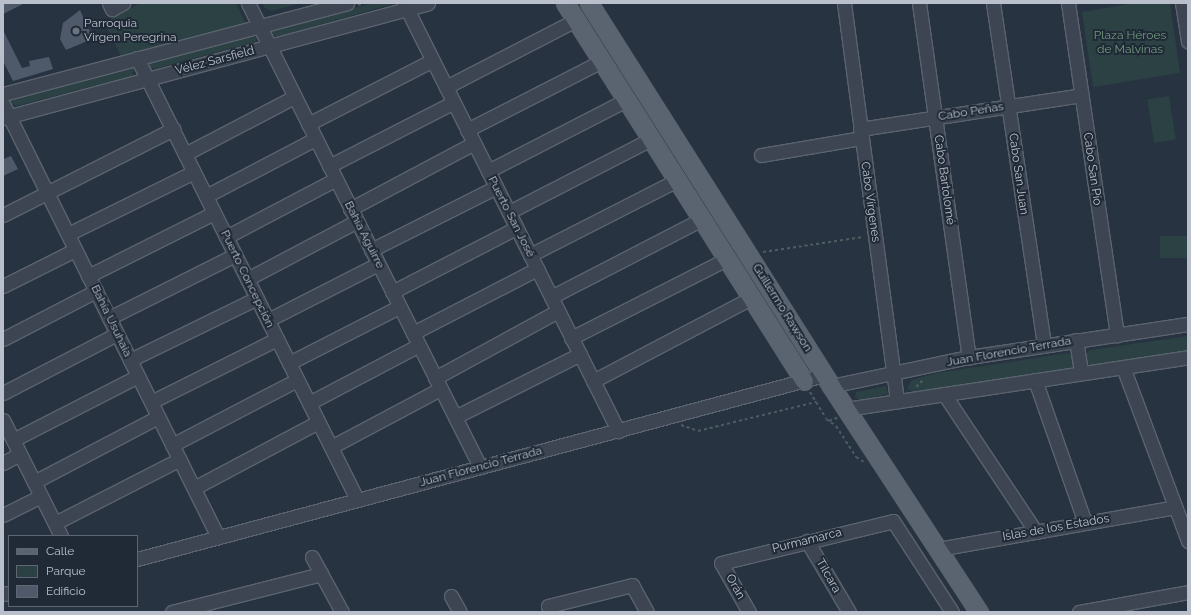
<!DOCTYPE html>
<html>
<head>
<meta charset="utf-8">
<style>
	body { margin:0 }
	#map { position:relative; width:1191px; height:615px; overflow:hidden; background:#283341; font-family:Raleway,sans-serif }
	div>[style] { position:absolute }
	.green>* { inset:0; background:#2b4143; transform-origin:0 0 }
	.building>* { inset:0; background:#4e5a6a }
	.path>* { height:2px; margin-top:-1px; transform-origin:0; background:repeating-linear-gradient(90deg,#4a5e61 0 3px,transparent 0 6px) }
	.roads { filter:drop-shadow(1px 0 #5a636e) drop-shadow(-1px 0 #5a636e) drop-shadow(0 1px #5a636e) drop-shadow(0 -1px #5a636e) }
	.minor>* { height:13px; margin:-6.5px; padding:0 6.5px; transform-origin:6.5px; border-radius:6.5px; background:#3c4551 }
	.major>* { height:17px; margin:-8.5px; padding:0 8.5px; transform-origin:8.5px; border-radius:8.5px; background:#5a6471 }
	.dots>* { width:11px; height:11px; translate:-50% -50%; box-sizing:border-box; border:2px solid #202a37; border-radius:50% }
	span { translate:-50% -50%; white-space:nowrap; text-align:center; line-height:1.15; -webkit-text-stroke:4px #202a37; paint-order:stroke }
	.poi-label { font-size:12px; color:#b9c0cb }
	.left { translate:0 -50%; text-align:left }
	.park-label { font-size:12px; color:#719b7b }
	.street-label { font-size:12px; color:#b9c0cb }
	.frame { position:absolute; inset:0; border:4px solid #b9c0cb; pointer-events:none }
	.legend { position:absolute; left:8px; top:535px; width:130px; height:72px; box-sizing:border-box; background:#202a37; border:1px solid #5d6672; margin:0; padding:5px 7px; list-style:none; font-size:12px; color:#b9c0cb }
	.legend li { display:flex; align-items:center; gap:8px; height:20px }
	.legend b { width:20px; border:1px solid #5d6672 }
</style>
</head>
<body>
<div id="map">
	<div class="green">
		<i style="clip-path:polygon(140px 3px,236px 3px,246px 24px,121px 56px,104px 22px)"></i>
		<i style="clip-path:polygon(262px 3px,301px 3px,272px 11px,265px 8px)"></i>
		<i style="clip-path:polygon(373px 3px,396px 3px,277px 37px,271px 34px,274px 29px)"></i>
		<i style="clip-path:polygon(573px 3px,581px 3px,809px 365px,802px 369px)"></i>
		<i style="clip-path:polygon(1136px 3px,1170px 3px,1180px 73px,1093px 87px,1082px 12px)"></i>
		<i style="clip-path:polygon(252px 35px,258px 38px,255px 42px,154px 69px,148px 67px,150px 61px)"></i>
		<i style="clip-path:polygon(129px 68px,134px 69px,132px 76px,17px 106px,11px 104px,13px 98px)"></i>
		<i style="left:1169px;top:96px;width:44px;height:22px;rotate:81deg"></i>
		<i style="left:1188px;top:236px;width:22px;height:28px;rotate:90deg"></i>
		<i style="clip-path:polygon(1188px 336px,1188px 353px,1089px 366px,1086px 361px,1085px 354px,1090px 350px)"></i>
		<i style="clip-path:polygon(1068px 353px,1073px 355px,1075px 369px,918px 391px,912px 392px,907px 388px,912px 380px,937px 373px)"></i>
		<i style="clip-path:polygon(886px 386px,888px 394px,860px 400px,855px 397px,856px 392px)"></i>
	</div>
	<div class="building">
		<i style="clip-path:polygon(3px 3px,25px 3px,3px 14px)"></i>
		<i style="clip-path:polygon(80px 10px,89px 30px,93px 32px,90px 42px,85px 42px,66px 50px,60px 39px,63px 23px)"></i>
		<i style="clip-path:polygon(3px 30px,22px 68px,30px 66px,29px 61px,49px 57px,53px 69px,13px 81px,3px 61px)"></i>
		<i style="clip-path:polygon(11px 156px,18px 169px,3px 176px,3px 157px,4px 159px)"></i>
	</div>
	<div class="path">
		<i style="left:358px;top:5px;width:6px;rotate:-18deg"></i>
		<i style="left:763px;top:252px;width:101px;rotate:-8.5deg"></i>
		<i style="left:916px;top:387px;width:11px;rotate:-45deg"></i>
		<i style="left:810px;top:392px;width:31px;rotate:59deg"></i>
		<i style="left:826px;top:419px;width:12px;rotate:35deg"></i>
		<i style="left:836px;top:426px;width:37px;rotate:57deg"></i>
		<i style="left:856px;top:457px;width:9px;rotate:32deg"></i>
		<i style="left:829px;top:421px;width:9px;rotate:-21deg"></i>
		<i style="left:681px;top:425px;width:18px;rotate:19deg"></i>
		<i style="left:698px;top:431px;width:122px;rotate:-13.8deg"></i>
	</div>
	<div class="roads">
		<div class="minor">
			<i style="left:109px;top:3px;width:7px;rotate:63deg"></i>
			<i style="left:112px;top:9px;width:13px;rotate:-29deg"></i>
			<i style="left:248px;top:3px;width:519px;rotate:63.43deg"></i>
			<i style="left:404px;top:3px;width:479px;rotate:63.4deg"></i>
			<i style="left:844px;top:3px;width:402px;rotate:82.4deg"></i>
			<i style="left:919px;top:3px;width:358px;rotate:82deg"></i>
			<i style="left:993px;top:3px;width:346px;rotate:81.5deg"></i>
			<i style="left:1068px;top:3px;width:336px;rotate:81.6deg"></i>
			<i style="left:1182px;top:3px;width:39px;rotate:81deg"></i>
			<i style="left:137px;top:58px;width:494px;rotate:63.5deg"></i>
			<i style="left:446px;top:87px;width:146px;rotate:-27.3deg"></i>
			<i style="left:3px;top:94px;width:356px;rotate:-14.8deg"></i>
			<i style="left:3px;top:104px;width:483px;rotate:63.6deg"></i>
			<i style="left:3px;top:118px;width:440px;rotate:-15.1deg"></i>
			<i style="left:308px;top:124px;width:140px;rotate:-27.1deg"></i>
			<i style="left:860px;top:129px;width:224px;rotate:-8.7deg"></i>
			<i style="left:467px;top:130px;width:152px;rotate:-27.1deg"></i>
			<i style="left:185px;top:154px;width:123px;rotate:-27.6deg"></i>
			<i style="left:761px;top:155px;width:102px;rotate:-9.6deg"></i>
			<i style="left:329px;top:166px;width:140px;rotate:-27.1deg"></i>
			<i style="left:488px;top:171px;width:155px;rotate:-27.2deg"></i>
			<i style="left:206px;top:196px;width:123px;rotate:-27.6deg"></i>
			<i style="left:350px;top:209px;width:140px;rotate:-28deg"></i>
			<i style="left:509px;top:212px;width:160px;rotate:-27.2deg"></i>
			<i style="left:3px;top:215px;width:191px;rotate:-26.8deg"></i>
			<i style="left:68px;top:234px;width:140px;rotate:-26.2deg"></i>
			<i style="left:226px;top:237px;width:124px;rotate:-27.8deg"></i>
			<i style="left:371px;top:250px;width:140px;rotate:-26.7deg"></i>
			<i style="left:530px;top:255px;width:165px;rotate:-27deg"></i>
			<i style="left:88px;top:276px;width:141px;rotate:-26.6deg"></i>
			<i style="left:247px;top:279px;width:124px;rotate:-27.8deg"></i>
			<i style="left:3px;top:286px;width:80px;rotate:-26.6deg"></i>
			<i style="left:392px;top:292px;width:140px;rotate:-27.3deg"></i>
			<i style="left:551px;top:297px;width:170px;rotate:-27.3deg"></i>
			<i style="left:109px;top:318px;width:141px;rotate:-26.6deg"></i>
			<i style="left:268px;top:320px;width:123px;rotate:-27deg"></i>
			<i style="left:413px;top:333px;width:140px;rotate:-27.3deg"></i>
			<i style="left:571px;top:338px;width:175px;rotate:-26.9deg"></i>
			<i style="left:3px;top:339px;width:105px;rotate:-27.3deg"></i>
			<i style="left:1076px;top:340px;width:33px;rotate:81deg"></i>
			<i style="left:130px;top:360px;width:141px;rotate:-26deg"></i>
			<i style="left:289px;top:363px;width:123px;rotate:-27deg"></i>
			<i style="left:1123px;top:367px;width:186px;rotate:69.5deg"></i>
			<i style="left:435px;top:378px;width:140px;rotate:-28.6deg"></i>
			<i style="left:1035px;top:380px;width:151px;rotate:70.7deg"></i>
			<i style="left:593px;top:381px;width:178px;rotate:-27.7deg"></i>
			<i style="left:831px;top:386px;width:141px;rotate:-11.9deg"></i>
			<i style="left:969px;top:357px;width:221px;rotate:-8.6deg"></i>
			<i style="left:3px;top:393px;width:128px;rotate:-27.4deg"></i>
			<i style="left:944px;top:394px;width:166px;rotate:56.3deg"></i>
			<i style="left:151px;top:402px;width:141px;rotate:-26.6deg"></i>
			<i style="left:309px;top:403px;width:124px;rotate:-27.8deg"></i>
			<i style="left:846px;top:409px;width:346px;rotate:-8.6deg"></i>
			<i style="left:455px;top:417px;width:140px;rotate:-26.7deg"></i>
			<i style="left:3px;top:420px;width:130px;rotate:63.4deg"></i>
			<i style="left:13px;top:440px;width:140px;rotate:-27.1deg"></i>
			<i style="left:172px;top:445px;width:141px;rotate:-27.5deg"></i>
			<i style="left:331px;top:447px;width:123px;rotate:-28deg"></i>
			<i style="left:3px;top:463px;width:19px;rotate:-28deg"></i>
			<i style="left:34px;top:482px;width:140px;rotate:-27.7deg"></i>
			<i style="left:194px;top:488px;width:140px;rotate:-28deg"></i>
			<i style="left:3px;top:515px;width:42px;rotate:-26.6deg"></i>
			<i style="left:55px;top:523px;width:140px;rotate:-27.1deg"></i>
			<i style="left:807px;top:541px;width:82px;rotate:59.4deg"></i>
			<i style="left:938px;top:549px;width:241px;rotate:-10deg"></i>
			<i style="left:312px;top:557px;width:63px;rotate:61.4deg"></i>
			<i style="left:137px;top:559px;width:711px;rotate:-14.99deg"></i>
			<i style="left:3px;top:594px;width:6px;rotate:-9deg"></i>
			<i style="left:451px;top:596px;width:18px;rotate:61deg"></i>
			<i style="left:172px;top:612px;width:154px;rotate:-14.3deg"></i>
			<i style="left:552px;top:612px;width:7px;rotate:-124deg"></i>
			<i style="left:548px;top:606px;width:87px;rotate:-14deg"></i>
			<i style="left:632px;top:585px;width:31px;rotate:61deg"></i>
			<i style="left:749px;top:612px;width:56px;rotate:-119.7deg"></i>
			<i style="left:721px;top:563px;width:177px;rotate:-13.7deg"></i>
			<i style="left:893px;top:521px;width:108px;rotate:57deg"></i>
			<i style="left:1079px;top:612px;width:111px;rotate:-10.4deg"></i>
		</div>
		<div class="major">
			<i style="left:565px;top:3px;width:447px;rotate:57.7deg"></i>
			<i style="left:589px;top:3px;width:453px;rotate:57.7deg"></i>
			<i style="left:831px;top:386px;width:270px;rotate:56.8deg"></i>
		</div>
	</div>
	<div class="dots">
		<i style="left:76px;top:31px;background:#6b7280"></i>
	</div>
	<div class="poi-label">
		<span class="left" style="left:84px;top:31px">Parroquia<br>Virgen Peregrina</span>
	</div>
	<div class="park-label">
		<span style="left:1130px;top:43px">Plaza Héroes<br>de Malvinas</span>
	</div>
	<div class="street-label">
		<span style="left:215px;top:61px;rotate:-15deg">Vélez Sarsfield</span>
		<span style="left:971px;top:112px;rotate:-9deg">Cabo Peñas</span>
		<span style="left:1092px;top:169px;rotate:82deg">Cabo San Pío</span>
		<span style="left:1018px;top:174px;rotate:82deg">Cabo San Juan</span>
		<span style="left:944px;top:180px;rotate:82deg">Cabo Bartolomé</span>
		<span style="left:870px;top:202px;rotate:82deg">Cabo Vírgenes</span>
		<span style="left:511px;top:217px;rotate:63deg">Puerto San José</span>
		<span style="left:364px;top:235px;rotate:63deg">Bahía Aguirre</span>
		<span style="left:247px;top:279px;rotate:64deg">Puerto Concepción</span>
		<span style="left:782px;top:308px;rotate:58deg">Guillermo Rawson</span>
		<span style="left:111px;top:321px;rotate:64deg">Bahía Usuhaia</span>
		<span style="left:1009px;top:352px;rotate:-10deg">Juan Florencio Terrada</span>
		<span style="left:481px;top:467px;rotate:-15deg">Juan Florencio Terrada</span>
		<span style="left:1056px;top:528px;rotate:-10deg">Islas de los Estados</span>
		<span style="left:807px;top:541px;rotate:-14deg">Purmamarca</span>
		<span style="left:828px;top:576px;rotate:60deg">Tilcara</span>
		<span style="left:735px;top:587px;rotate:61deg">Orán</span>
	</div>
	<div class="frame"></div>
	<ul class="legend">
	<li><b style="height:5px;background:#5a6471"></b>Calle</li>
	<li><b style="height:11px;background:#2b4143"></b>Parque</li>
	<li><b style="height:11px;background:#4e5a6a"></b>Edificio</li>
	</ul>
</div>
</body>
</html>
